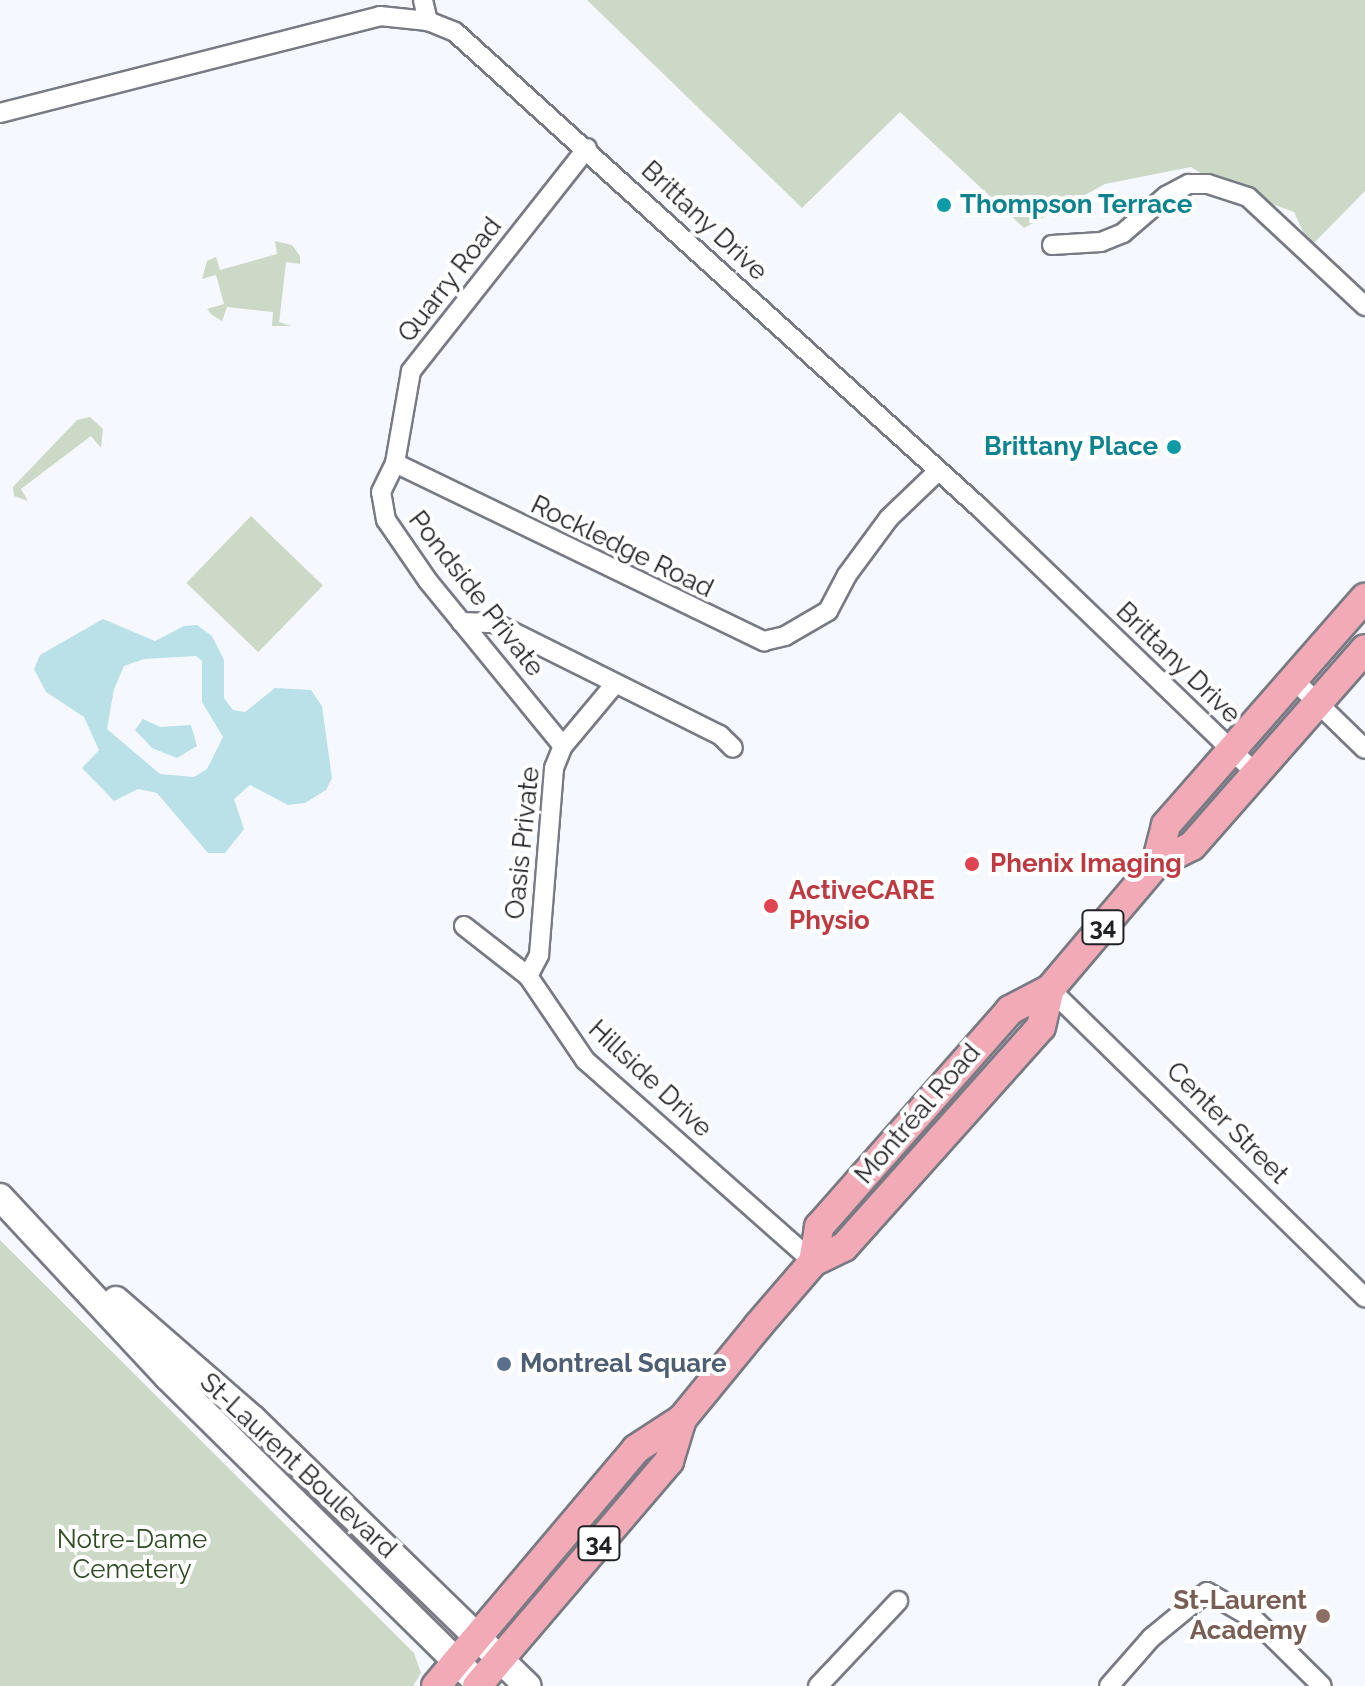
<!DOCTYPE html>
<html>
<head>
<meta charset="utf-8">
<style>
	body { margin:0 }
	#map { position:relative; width:1365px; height:1686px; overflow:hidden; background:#f6f8ff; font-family:Raleway,sans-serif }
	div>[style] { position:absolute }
	.green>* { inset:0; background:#ccd9c7; transform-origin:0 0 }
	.water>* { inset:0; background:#bae1e8 }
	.roads { filter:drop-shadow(2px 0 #787a84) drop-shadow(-2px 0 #787a84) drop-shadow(0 2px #787a84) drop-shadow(0 -2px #787a84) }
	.street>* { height:18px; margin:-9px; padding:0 9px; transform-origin:9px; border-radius:9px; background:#fff }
	.secondary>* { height:26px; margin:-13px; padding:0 13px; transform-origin:13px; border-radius:13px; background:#fff }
	.primary>* { height:28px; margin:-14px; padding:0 14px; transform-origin:14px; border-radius:14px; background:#f2aab6 }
	.dots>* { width:22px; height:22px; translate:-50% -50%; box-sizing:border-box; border:4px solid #fff; border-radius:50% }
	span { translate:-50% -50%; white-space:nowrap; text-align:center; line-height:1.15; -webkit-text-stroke:8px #fff; paint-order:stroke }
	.shield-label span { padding:2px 6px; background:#fff; border:2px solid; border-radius:6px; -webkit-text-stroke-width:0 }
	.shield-label { font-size:24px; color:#202125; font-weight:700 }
	.culture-label { font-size:26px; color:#0d838f; font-weight:700 }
	.left { translate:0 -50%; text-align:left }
	.right { translate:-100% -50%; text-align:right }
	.street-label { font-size:26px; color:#202125 }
	.health-label { font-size:26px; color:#be3a42; font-weight:700 }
	.service-label { font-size:26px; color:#4e5e75; font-weight:700 }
	.park-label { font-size:26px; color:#2f4b23 }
	.education-label { font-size:26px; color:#785e54; font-weight:700 }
</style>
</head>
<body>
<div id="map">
	<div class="green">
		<i style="clip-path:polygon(587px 0,1365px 0,1365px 191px,1310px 247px,1294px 212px,1218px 184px,1191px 167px,1105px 184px,1024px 228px,900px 112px,802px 208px)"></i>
		<i style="clip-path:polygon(275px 241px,292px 245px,300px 256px,300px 264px,286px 262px,280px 315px,279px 322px,291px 326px,272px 326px,273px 312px,227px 307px,222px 321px,212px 315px,207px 309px,224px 304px,216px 275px,202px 279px,207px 261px,216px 257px,220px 270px,277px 254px)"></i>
		<i style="clip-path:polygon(90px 417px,103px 429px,101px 448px,91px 436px,21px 489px,28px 501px,14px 496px,13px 487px,77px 420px)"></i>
		<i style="left:251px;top:516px;width:100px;height:93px;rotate:44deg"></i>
		<i style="clip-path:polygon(0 1240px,414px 1653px,421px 1673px,413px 1686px,0 1686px)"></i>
	</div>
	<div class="water">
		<i style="clip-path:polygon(evenodd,103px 619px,155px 641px,184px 626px,197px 625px,212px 636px,224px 660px,224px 698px,233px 710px,245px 712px,275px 688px,311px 690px,322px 706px,332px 778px,326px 790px,305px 803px,288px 805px,250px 785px,234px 799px,244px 829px,225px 853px,208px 853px,157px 793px,138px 789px,114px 801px,82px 768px,99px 750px,84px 717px,46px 692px,34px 669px,40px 655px,103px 619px,196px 656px,202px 661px,202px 702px,223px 737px,207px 769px,194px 777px,160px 774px,107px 729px,114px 689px,124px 666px,144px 659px,196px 656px)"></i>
		<i style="clip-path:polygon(143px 719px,160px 727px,191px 725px,197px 746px,177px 758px,152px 748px,135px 730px)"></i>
	</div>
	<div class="roads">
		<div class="street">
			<i style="left:423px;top:0;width:22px;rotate:77deg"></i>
			<i style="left:0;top:113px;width:392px;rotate:-14.3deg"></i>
			<i style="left:380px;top:16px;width:48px;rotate:5.9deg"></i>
			<i style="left:428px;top:21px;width:29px;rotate:22deg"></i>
			<i style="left:455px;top:32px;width:709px;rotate:42.2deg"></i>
			<i style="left:980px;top:508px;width:383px;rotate:43.9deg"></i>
			<i style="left:1052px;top:245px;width:49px;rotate:-3.5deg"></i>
			<i style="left:1101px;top:242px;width:24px;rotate:-22deg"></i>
			<i style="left:1123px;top:233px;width:57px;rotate:-40.7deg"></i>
			<i style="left:1166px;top:196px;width:26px;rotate:-28deg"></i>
			<i style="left:1189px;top:184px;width:19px"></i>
			<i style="left:1208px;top:184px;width:42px;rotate:18deg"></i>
			<i style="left:1248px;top:197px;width:160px;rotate:43deg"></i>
			<i style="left:395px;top:463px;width:410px;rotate:25.8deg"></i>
			<i style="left:764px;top:641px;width:22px;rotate:-13deg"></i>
			<i style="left:785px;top:636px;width:50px;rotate:-30.2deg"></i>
			<i style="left:828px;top:611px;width:41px;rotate:-62.2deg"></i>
			<i style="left:847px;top:575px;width:71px;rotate:-53.6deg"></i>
			<i style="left:889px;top:518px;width:68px;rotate:-43.8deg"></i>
			<i style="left:461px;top:622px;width:34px;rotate:2deg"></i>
			<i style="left:495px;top:623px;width:251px;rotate:26.5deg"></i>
			<i style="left:720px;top:735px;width:18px;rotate:45deg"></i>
			<i style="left:1293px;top:679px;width:100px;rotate:44.2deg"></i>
			<i style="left:563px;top:746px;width:213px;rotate:-129.3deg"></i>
			<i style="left:428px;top:581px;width:74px;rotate:-124.5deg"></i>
			<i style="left:386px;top:520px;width:28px;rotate:-100deg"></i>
			<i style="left:381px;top:492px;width:32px;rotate:-64deg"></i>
			<i style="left:395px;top:463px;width:93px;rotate:-80.1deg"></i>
			<i style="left:411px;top:371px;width:284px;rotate:-51.7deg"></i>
			<i style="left:464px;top:926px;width:81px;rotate:38deg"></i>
			<i style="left:528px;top:976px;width:102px;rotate:55.8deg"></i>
			<i style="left:585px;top:1060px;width:305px;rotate:41.5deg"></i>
			<i style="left:528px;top:976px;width:24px;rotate:-62deg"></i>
			<i style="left:539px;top:955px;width:188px;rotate:-85.4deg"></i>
			<i style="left:554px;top:768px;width:24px;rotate:-68deg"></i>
			<i style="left:563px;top:746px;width:80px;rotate:-50.1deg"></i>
			<i style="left:1050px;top:989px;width:441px;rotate:44.4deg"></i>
			<i style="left:818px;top:1686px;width:117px;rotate:-46.7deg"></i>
			<i style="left:1109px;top:1686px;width:64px;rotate:-48.8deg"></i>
			<i style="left:1151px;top:1638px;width:72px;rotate:-39.4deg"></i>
			<i style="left:1207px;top:1592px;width:54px;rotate:29.9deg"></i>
			<i style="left:1254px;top:1619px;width:95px;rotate:44.6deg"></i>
		</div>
		<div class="secondary">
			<i style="left:0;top:1197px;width:246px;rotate:47deg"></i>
			<i style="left:168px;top:1377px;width:427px;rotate:44.6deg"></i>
			<i style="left:116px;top:1300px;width:181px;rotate:41deg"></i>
			<i style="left:253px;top:1419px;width:383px;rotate:44.2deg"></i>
		</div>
		<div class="primary">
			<i style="left:1156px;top:864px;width:40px;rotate:-26.6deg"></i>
			<i style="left:1192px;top:846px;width:262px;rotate:-48.7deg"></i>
			<i style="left:813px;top:1262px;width:36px;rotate:-80deg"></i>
			<i style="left:819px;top:1227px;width:289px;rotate:-48.6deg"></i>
			<i style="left:1010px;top:1010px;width:45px;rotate:-27.7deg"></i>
			<i style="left:1050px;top:989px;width:164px;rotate:-49.7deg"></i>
			<i style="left:1156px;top:864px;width:40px;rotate:-75.6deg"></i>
			<i style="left:1166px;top:825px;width:302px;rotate:-48.8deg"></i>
			<i style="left:436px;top:1686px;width:310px;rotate:-49.8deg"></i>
			<i style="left:636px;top:1449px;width:55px;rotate:-33.1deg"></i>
			<i style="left:477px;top:1686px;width:296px;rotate:-49.5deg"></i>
			<i style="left:669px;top:1461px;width:44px;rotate:-72.8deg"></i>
			<i style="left:682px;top:1419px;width:120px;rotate:-50.7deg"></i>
			<i style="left:758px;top:1326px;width:84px;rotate:-49.3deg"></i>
			<i style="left:813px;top:1262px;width:34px;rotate:-26deg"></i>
			<i style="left:844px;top:1247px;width:295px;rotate:-48.2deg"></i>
			<i style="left:1041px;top:1027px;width:39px;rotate:-77deg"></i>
		</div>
	</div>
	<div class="dots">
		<i style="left:944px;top:205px;background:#0f9aa8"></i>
		<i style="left:1174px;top:447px;background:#0f9aa8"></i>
		<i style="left:972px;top:864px;background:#e0444e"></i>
		<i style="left:771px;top:906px;background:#e0444e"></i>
		<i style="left:504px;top:1364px;background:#5c6f8a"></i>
		<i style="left:1323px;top:1616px;background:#8d6e63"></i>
	</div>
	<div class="shield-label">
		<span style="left:1103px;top:927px">34</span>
		<span style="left:599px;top:1543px">34</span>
	</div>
	<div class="culture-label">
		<span class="left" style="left:960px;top:205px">Thompson Terrace</span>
		<span class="right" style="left:1158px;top:447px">Brittany Place</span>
	</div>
	<div class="street-label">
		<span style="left:704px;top:221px;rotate:43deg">Brittany Drive</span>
		<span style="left:450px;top:280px;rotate:-52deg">Quarry Road</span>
		<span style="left:622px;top:547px;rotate:26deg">Rockledge Road</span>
		<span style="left:476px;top:594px;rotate:52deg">Pondside Private</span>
		<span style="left:1178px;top:663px;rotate:44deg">Brittany Drive</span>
		<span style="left:523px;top:843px;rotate:-84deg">Oasis Private</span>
		<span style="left:650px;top:1079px;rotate:43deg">Hillside Drive</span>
		<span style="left:918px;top:1114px;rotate:-49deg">Montréal Road</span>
		<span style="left:1227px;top:1123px;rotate:45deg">Center Street</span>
		<span style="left:298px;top:1466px;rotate:43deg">St-Laurent Boulevard</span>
	</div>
	<div class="health-label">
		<span class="left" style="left:990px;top:864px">Phenix Imaging</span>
		<span class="left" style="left:789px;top:906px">ActiveCARE<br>Physio</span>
	</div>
	<div class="service-label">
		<span class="left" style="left:520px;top:1364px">Montreal Square</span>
	</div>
	<div class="park-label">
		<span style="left:132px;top:1555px">Notre-Dame<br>Cemetery</span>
	</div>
	<div class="education-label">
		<span class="right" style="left:1307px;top:1616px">St-Laurent<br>Academy</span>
	</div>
</div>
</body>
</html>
